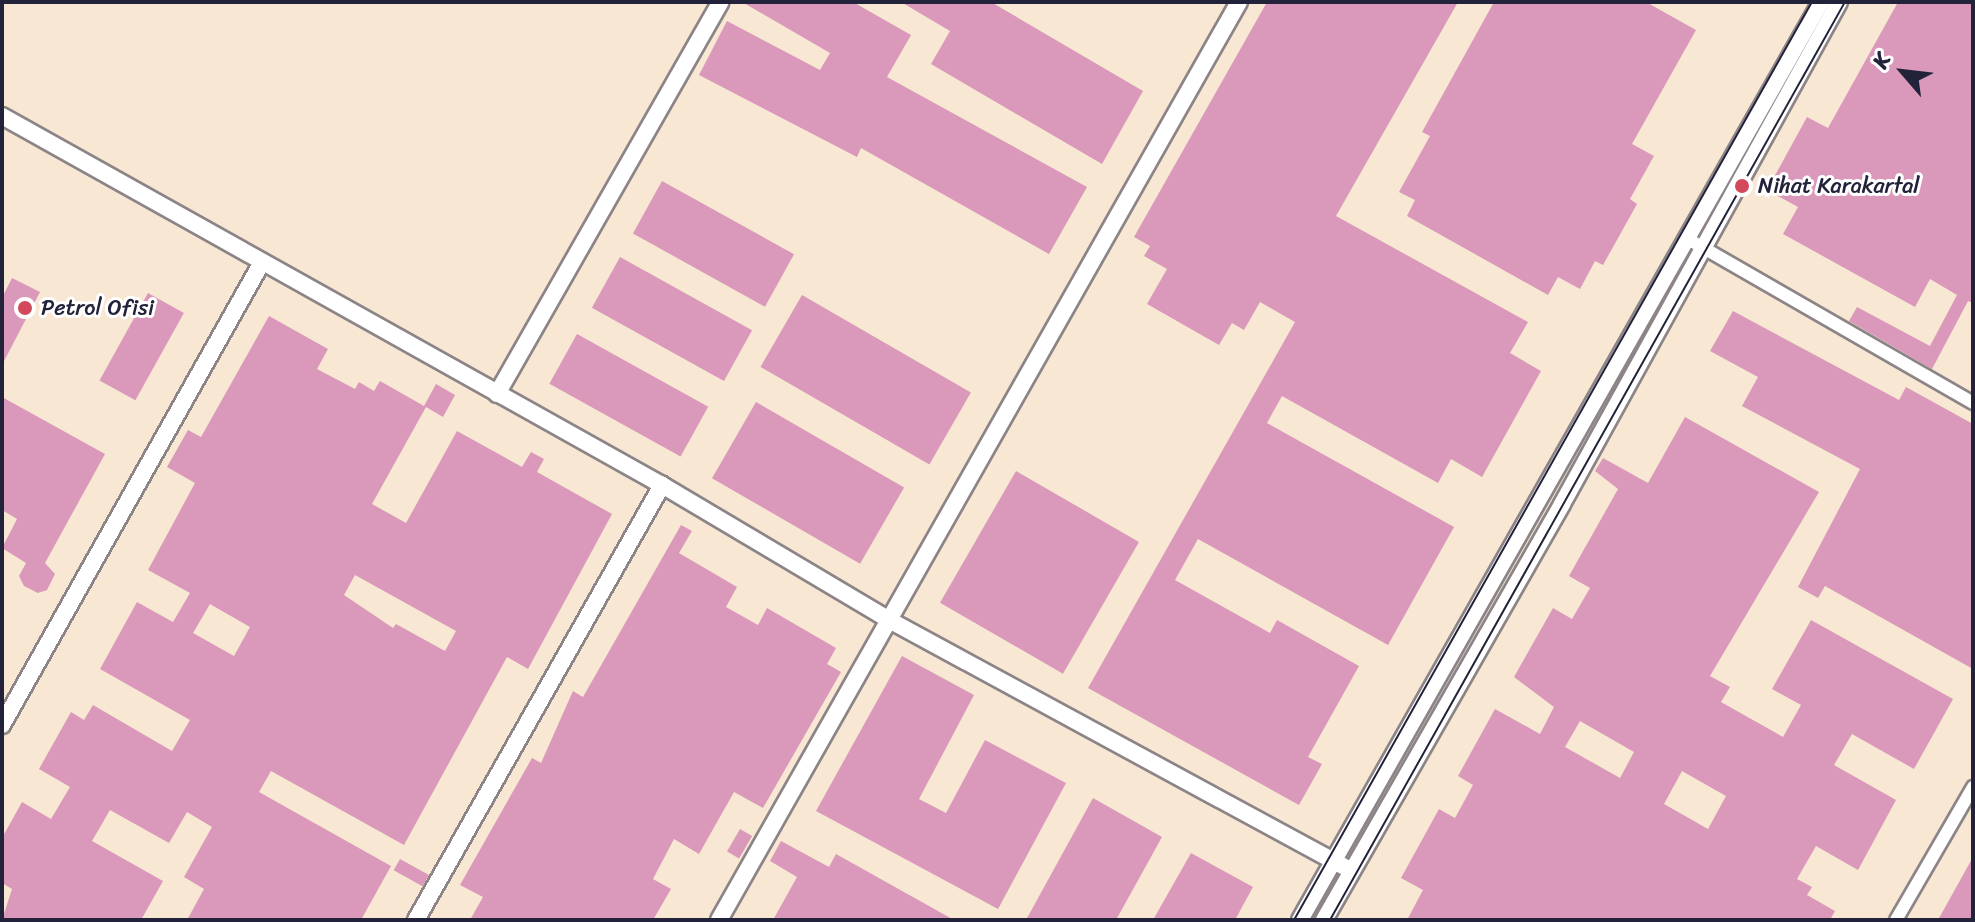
<!DOCTYPE html>
<html>
<head>
<meta charset="utf-8">
<style>
	body { margin:0 }
	#map { position:relative; width:1975px; height:922px; overflow:hidden; background:#f7e7d3; font-family:Sriracha,sans-serif }
	div>[style] { position:absolute }
	.building>* { inset:0; background:#da99ba; transform-origin:0 0 }
	.roads { filter:drop-shadow(2px 0 #8c8487) drop-shadow(-2px 0 #8c8487) drop-shadow(0 2px #8c8487) drop-shadow(0 -2px #8c8487) }
	.minor>* { height:12px; margin:-6px; padding:0 6px; transform-origin:6px; border-radius:6px; background:#fff }
	.tertiary>* { height:16px; margin:-8px; padding:0 8px; transform-origin:8px; border-radius:8px; background:#fff }
	.tram>* { height:2px; margin:-1px; padding:0 1px; transform-origin:1px; border-radius:1px; background:#22223b }
	.dots>* { width:22px; height:22px; translate:-50% -50%; box-sizing:border-box; border:4px solid #fff; border-radius:50% }
	span { translate:-50% -50%; white-space:nowrap; text-align:center; line-height:1.15; -webkit-text-stroke:6px #fff; paint-order:stroke }
	.poi-label { font-size:22px; color:#22223b }
	.left { translate:0 -50%; text-align:left }
	.frame { position:absolute; inset:0; border:4px solid #22223b; pointer-events:none }
	.north { position:absolute; left:1863px; top:32px; width:80px; height:80px; -webkit-text-stroke:6px #fff; paint-order:stroke; rotate:298deg; font-size:22px; font-weight:700; line-height:32px; text-align:center; color:#22223b }
	.north::after { content:''; display:block; margin:auto; width:28px; height:36px; background:#22223b; clip-path:polygon(50% 0,100% 100%,50% 72%,0 100%) }
</style>
</head>
<body>
<div id="map">
	<div class="building">
		<i style="clip-path:polygon(742px 2px,853px 2px,911px 35px,887px 77px,1087px 187px,1049px 254px,861px 148px,857px 157px,699px 75px,727px 21px,820px 70px,830px 53px)"></i>
		<i style="clip-path:polygon(901px 2px,991px 2px,1143px 91px,1102px 164px,931px 64px,950px 31px)"></i>
		<i style="clip-path:polygon(1267px 2px,1458px 2px,1336px 216px,1528px 322px,1510px 353px,1541px 371px,1482px 477px,1451px 459px,1438px 483px,1282px 396px,1267px 423px,1454px 527px,1388px 645px,1198px 539px,1175px 580px,1270px 633px,1277px 620px,1359px 666px,1308px 757px,1322px 764px,1299px 805px,1088px 688px,1295px 322px,1260px 302px,1244px 330px,1232px 323px,1219px 345px,1147px 304px,1167px 269px,1144px 256px,1150px 246px,1134px 237px)"></i>
		<i style="clip-path:polygon(1494px 2px,1646px 2px,1696px 30px,1632px 144px,1654px 156px,1630px 199px,1637px 204px,1603px 265px,1595px 261px,1580px 289px,1558px 277px,1548px 295px,1407px 216px,1415px 200px,1399px 192px,1430px 136px,1422px 132px)"></i>
		<i style="clip-path:polygon(1898px 2px,1973px 2px,1973px 303px,1968px 301px,1932px 369px,1849px 321px,1857px 307px,1930px 346px,1957px 295px,1930px 279px,1915px 307px,1783px 234px,1798px 207px,1767px 190px,1807px 117px,1828px 128px)"></i>
		<i style="left:662px;top:181px;width:151px;height:60px;rotate:29deg"></i>
		<i style="left:620px;top:257px;width:151px;height:58px;rotate:29deg"></i>
		<i style="clip-path:polygon(12px 278px,40px 292px,2px 365px,2px 298px)"></i>
		<i style="left:148px;top:293px;width:41px;height:100px;rotate:29deg"></i>
		<i style="left:802px;top:295px;width:195px;height:83px;rotate:30deg"></i>
		<i style="clip-path:polygon(1733px 311px,1899px 400px,1906px 387px,1973px 424px,1973px 669px,1825px 586px,1818px 598px,1798px 587px,1860px 469px,1742px 406px,1758px 377px,1710px 351px)"></i>
		<i style="clip-path:polygon(evenodd,269px 316px,328px 349px,317px 369px,355px 389px,359px 382px,374px 391px,380px 381px,424px 406px,436px 384px,455px 395px,443px 417px,426px 407px,372px 504px,406px 523px,457px 431px,522px 467px,531px 452px,544px 459px,537px 472px,612px 514px,528px 669px,507px 657px,404px 845px,271px 771px,259px 792px,391px 866px,361px 920px,187px 920px,204px 889px,184px 877px,212px 827px,187px 812px,169px 843px,110px 810px,92px 841px,163px 881px,141px 920px,2px 920px,12px 889px,2px 883px,2px 838px,22px 802px,51px 819px,70px 787px,39px 769px,71px 712px,84px 720px,93px 705px,172px 751px,190px 720px,100px 669px,137px 602px,173px 622px,190px 593px,148px 570px,195px 483px,167px 467px,188px 430px,201px 437px,269px 316px,355px 575px,456px 631px,445px 651px,396px 624px,393px 628px,344px 595px,355px 575px,269px 316px,210px 604px,250px 627px,234px 656px,193px 633px,210px 604px)"></i>
		<i style="left:577px;top:334px;width:150px;height:57px;rotate:29deg"></i>
		<i style="clip-path:polygon(2px 397px,105px 454px,45px 563px,55px 574px,47px 590px,38px 593px,24px 586px,19px 576px,26px 563px,2px 548px,17px 519px,2px 510px)"></i>
		<i style="left:756px;top:402px;width:171px;height:88px;rotate:30deg"></i>
		<i style="clip-path:polygon(evenodd,1685px 417px,1819px 492px,1710px 676px,1730px 687px,1721px 702px,1783px 737px,1801px 705px,1772px 689px,1811px 620px,1953px 699px,1914px 769px,1852px 734px,1834px 765px,1896px 800px,1858px 870px,1816px 846px,1797px 879px,1812px 887px,1807px 895px,1835px 911px,1830px 920px,1407px 920px,1423px 890px,1401px 878px,1439px 809px,1455px 818px,1473px 785px,1458px 776px,1495px 709px,1540px 734px,1554px 707px,1514px 677px,1553px 608px,1572px 619px,1590px 588px,1569px 576px,1618px 489px,1595px 471px,1603px 458px,1648px 483px,1685px 417px,1580px 721px,1634px 752px,1620px 778px,1565px 747px,1580px 721px,1685px 417px,1682px 771px,1726px 796px,1708px 829px,1664px 804px,1682px 771px)"></i>
		<i style="left:1016px;top:471px;width:142px;height:152px;rotate:30deg"></i>
		<i style="clip-path:polygon(681px 525px,692px 531px,679px 553px,737px 587px,726px 607px,758px 625px,767px 608px,836px 648px,827px 664px,841px 672px,763px 808px,734px 792px,699px 854px,674px 839px,653px 879px,671px 889px,653px 920px,470px 920px,483px 897px,460px 885px,532px 758px,541px 763px,573px 691px,583px 697px)"></i>
		<i style="clip-path:polygon(902px 656px,974px 695px,919px 799px,946px 813px,985px 740px,1066px 783px,998px 909px,816px 811px)"></i>
		<i style="clip-path:polygon(1093px 798px,1162px 837px,1116px 920px,1026px 920px)"></i>
		<i style="left:740px;top:829px;width:14px;height:26px;rotate:30deg"></i>
		<i style="clip-path:polygon(781px 841px,829px 867px,836px 854px,954px 920px,773px 920px,797px 877px,770px 861px)"></i>
		<i style="clip-path:polygon(1191px 853px,1253px 887px,1235px 920px,1153px 920px)"></i>
		<i style="clip-path:polygon(1973px 857px,1973px 920px,1938px 920px)"></i>
		<i style="left:400px;top:859px;width:33px;height:13px;rotate:29deg"></i>
	</div>
	<div class="roads">
		<div class="minor">
			<i style="left:1688px;top:239px;width:329px;rotate:29.9deg"></i>
			<i style="left:1896px;top:920px;width:154px;rotate:-59.9deg"></i>
		</div>
		<div class="tertiary">
			<i style="left:2px;top:116px;width:756px;rotate:29.21deg"></i>
			<i style="left:662px;top:485px;width:266px;rotate:30.7deg"></i>
			<i style="left:891px;top:621px;width:524px;rotate:28.47deg"></i>
			<i style="left:497px;top:394px;width:451px;rotate:-60.3deg"></i>
			<i style="left:2px;top:725px;width:529px;rotate:-60.67deg"></i>
			<i style="left:416px;top:920px;width:500px;rotate:-60.5deg"></i>
			<i style="left:719px;top:920px;width:1055px;rotate:-60.47deg"></i>
			<i style="left:1300px;top:920px;width:1056px;rotate:-60.42deg"></i>
			<i style="left:1324px;top:920px;width:479px;rotate:-60.2deg"></i>
			<i style="left:1562px;top:504px;width:573px;rotate:-61.11deg"></i>
		</div>
	</div>
	<div class="tram">
		<i style="left:1294px;top:920px;width:1054px;rotate:-60.57deg"></i>
		<i style="left:1330px;top:920px;width:1053px;rotate:-60.71deg"></i>
	</div>
	<div class="dots">
		<i style="left:1742px;top:186px;background:#d1495b"></i>
		<i style="left:25px;top:308px;background:#d1495b"></i>
	</div>
	<div class="poi-label">
		<span class="left" style="left:1758px;top:186px">Nihat Karakartal</span>
		<span class="left" style="left:41px;top:308px">Petrol Ofisi</span>
	</div>
	<div class="frame"></div>
	<div class="north">K</div>
</div>
</body>
</html>
